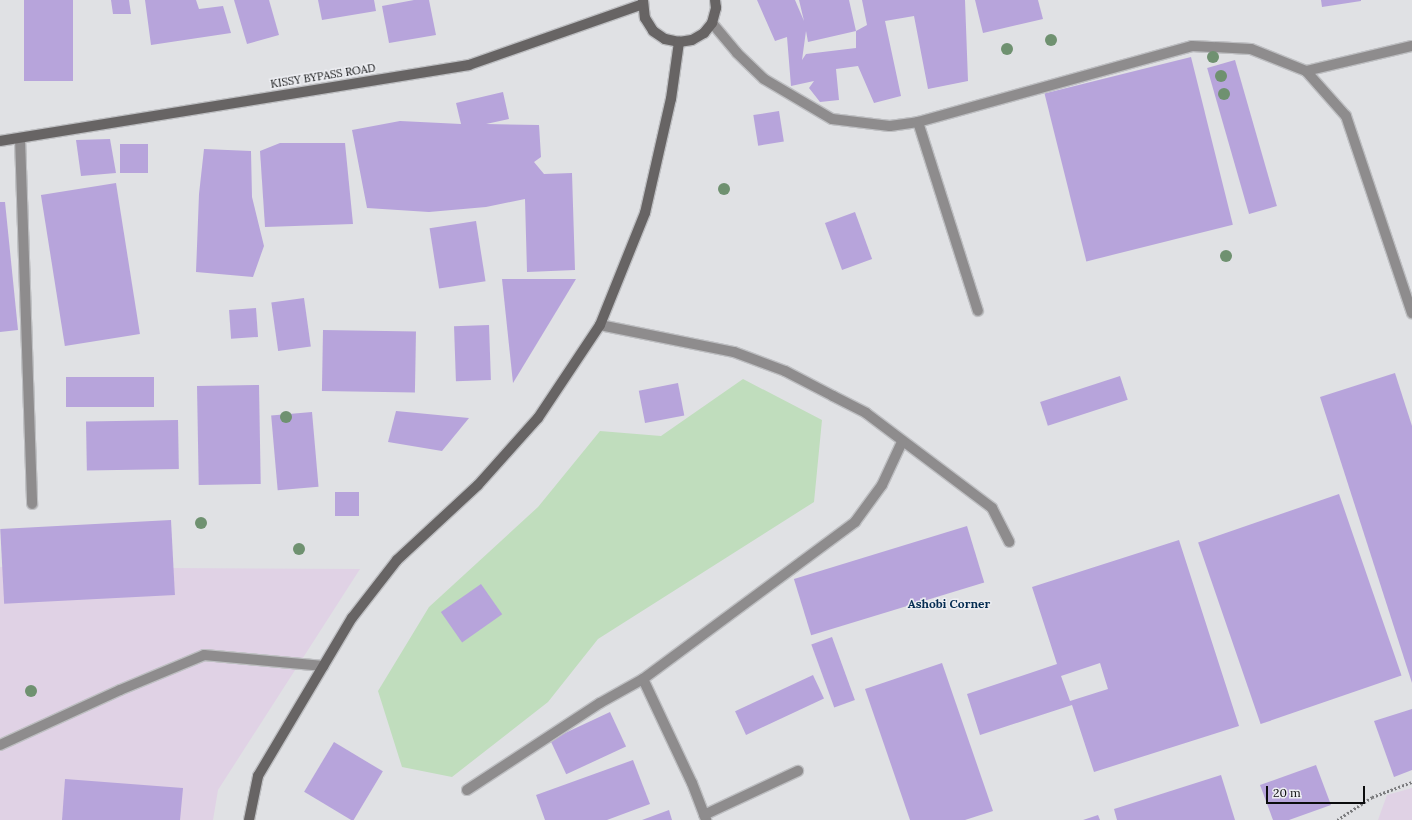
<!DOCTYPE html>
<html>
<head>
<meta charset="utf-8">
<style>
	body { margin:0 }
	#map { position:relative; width:1412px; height:820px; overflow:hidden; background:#e0e1e4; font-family:Lora,serif }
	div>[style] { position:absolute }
	.industrial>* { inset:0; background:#e0d2e5 }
	.green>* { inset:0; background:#c0ddbd }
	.building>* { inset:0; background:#b7a4db; transform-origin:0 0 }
	.path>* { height:2.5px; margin-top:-1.25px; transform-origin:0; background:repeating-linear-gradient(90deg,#7b7c7e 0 2px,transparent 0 4px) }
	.roads { filter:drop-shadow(1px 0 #bebfc2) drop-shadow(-1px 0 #bebfc2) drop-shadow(0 1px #bebfc2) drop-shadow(0 -1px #bebfc2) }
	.service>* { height:10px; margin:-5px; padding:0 5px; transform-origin:5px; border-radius:5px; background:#8e8c8d }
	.secondary>* { height:10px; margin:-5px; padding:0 5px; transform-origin:5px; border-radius:5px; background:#676464 }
	.trees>* { width:12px; height:12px; margin:-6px; border-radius:50%; background:#6f9170 }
	span { translate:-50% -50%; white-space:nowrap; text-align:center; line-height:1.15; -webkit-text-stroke:3px #edeef2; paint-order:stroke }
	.street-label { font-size:11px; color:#0b0c0d }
	.neighbourhood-label { font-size:12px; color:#072e53; font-weight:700 }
	.scale { position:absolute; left:1266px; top:786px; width:99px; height:18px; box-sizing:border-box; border:2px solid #0b0c0d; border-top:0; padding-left:5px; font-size:12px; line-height:14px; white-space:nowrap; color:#0b0c0d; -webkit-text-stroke:3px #edeef2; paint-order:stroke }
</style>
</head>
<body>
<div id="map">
	<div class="industrial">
		<i style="clip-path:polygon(0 567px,360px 569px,218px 790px,213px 820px,0 820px)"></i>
		<i style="clip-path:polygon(1412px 788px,1412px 820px,1378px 820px,1387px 795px)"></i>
	</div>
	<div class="green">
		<i style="clip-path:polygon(743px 379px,822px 420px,814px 502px,598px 639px,548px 702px,452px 777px,402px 767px,378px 691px,429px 607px,538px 507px,600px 431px,661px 436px)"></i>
	</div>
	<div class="building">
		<i style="left:24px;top:0;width:49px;height:81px"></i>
		<i style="clip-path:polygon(111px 0,129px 0,131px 14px,113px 14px)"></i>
		<i style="clip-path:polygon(145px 0,196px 0,199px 9px,223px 6px,231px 33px,151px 45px)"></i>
		<i style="clip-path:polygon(234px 0,269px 0,279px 35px,247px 44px)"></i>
		<i style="clip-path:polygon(318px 0,374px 0,376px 11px,322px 20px)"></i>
		<i style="clip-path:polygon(414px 0,429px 0,436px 35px,389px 43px,382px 6px)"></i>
		<i style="clip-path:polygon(757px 0,795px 0,804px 21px,799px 0,849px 0,856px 31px,808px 42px,806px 31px,802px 60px,806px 54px,856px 48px,856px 31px,867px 25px,862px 0,965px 0,968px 81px,928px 89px,914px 16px,885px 21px,901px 96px,874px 103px,858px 66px,836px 69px,839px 100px,820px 102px,809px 88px,814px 81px,791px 86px,787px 37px,775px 41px)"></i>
		<i style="clip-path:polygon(975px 0,1038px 0,1043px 19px,983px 33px)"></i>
		<i style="clip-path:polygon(1321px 0,1361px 0,1361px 1px,1322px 7px)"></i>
		<i style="left:1191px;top:57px;width:173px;height:151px;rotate:76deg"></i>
		<i style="left:1235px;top:60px;width:152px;height:29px;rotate:74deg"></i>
		<i style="clip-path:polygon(503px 92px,509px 119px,486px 124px,539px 125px,541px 157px,534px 162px,544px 174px,572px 173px,575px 270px,527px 272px,525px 199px,486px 207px,429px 212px,367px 208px,352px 130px,400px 121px,461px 124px,456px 103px)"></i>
		<i style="left:779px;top:111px;width:31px;height:26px;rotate:81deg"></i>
		<i style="clip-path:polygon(110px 139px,116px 173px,81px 176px,76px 140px)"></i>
		<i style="clip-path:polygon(280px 143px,345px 143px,353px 224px,265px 227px,260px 151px)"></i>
		<i style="left:120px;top:144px;width:28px;height:29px"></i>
		<i style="clip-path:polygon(204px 149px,251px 151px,252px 197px,264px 246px,253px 277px,196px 272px,199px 194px)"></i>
		<i style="left:116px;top:183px;width:153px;height:76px;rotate:81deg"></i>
		<i style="clip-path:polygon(0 202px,5px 202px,18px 330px,0 332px)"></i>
		<i style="left:855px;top:212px;width:50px;height:32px;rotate:70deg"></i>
		<i style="left:476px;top:221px;width:61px;height:47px;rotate:81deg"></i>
		<i style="clip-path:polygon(502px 279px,576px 279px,513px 383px)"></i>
		<i style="left:304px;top:298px;width:49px;height:33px;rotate:82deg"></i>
		<i style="left:256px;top:308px;width:29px;height:27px;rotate:86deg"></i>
		<i style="left:489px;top:325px;width:55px;height:35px;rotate:88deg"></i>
		<i style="left:323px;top:330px;width:93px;height:61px;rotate:1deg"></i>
		<i style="clip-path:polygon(1395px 373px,1412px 426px,1412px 683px,1320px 397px)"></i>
		<i style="left:1120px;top:376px;width:25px;height:84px;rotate:72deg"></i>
		<i style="left:154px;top:377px;width:30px;height:88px;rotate:90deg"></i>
		<i style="left:678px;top:383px;width:33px;height:40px;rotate:79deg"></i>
		<i style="left:259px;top:385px;width:99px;height:62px;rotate:89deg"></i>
		<i style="clip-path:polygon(396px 411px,469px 418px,442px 451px,388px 442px)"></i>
		<i style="left:312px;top:412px;width:75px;height:41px;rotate:85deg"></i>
		<i style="left:178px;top:420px;width:49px;height:92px;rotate:89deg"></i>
		<i style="left:335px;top:492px;width:24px;height:24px"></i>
		<i style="left:1339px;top:494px;width:192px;height:149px;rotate:71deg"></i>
		<i style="left:171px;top:520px;width:75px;height:171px;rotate:87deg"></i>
		<i style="left:967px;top:526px;width:59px;height:181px;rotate:73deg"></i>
		<i style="clip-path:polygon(evenodd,1179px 540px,1239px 726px,1094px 772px,1072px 705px,980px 735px,967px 694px,1057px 664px,1032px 587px,1179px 540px,1100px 663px,1108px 689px,1070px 701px,1061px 676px,1100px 663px)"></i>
		<i style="left:481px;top:584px;width:37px;height:49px;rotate:55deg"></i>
		<i style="left:832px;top:637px;width:67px;height:22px;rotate:70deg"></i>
		<i style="clip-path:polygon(942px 663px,993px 811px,965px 820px,910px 820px,865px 689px)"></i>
		<i style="left:813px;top:675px;width:26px;height:86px;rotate:65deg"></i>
		<i style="clip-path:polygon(1412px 709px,1412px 770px,1394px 777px,1374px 721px)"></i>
		<i style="left:610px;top:712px;width:38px;height:66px;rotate:65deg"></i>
		<i style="left:334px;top:742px;width:57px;height:58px;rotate:31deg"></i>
		<i style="clip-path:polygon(633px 760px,650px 804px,607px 820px,545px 820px,536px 795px)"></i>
		<i style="clip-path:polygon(1316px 765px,1331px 805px,1289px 820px,1273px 820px,1260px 785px)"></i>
		<i style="clip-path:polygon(1221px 775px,1235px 820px,1117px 820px,1114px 809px)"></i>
		<i style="clip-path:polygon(65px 779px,183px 788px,180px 820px,62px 820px)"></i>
		<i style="clip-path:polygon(669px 810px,672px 820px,642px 820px)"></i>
		<i style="clip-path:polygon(1098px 815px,1100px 820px,1083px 820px)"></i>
	</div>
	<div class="path">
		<i style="left:1337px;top:820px;width:42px;rotate:-33.3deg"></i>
		<i style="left:1372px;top:797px;width:43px;rotate:-20.6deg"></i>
	</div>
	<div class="roads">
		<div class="service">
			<i style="left:712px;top:23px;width:39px;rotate:50deg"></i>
			<i style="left:737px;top:53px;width:37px;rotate:44deg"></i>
			<i style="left:764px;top:79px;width:79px;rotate:30.5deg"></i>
			<i style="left:832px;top:119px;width:58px;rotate:6.9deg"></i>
			<i style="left:890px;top:126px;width:28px;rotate:-8deg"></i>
			<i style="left:918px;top:122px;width:284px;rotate:-15.5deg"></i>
			<i style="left:1192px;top:46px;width:59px;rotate:2.9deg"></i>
			<i style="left:1251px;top:49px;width:59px;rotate:21.8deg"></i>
			<i style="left:1306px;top:71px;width:60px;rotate:48.4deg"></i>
			<i style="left:1346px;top:116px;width:208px;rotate:71.5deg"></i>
			<i style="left:1306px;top:71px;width:109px;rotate:-13.3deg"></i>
			<i style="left:918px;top:122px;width:198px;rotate:72.4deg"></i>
			<i style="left:20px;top:138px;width:366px;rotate:88.1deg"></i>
			<i style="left:600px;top:325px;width:137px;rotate:11.4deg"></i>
			<i style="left:734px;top:352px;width:54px;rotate:20.4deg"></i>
			<i style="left:785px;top:371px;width:54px;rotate:27.5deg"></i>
			<i style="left:833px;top:396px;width:37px;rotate:27deg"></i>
			<i style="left:866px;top:413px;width:158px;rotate:37deg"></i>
			<i style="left:992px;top:508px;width:38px;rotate:63deg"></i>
			<i style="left:643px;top:679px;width:115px;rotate:64.8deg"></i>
			<i style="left:692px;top:783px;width:40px;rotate:69deg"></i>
			<i style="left:0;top:745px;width:132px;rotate:-24.6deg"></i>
			<i style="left:120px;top:690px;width:91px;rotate:-22.6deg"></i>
			<i style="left:204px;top:655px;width:120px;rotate:5.3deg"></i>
			<i style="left:467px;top:790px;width:159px;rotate:-33.2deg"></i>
			<i style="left:600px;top:703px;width:49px;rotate:-29.2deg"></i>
			<i style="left:643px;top:679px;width:264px;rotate:-36.5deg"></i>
			<i style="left:855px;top:522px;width:46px;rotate:-53.9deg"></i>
			<i style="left:882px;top:485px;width:47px;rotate:-65.1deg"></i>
			<i style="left:704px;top:815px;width:104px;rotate:-25.1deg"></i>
		</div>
		<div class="secondary">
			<i style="left:643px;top:0;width:18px;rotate:84deg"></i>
			<i style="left:645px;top:18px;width:15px;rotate:58deg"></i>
			<i style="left:653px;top:31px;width:14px;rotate:34deg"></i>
			<i style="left:665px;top:39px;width:14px;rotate:12deg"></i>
			<i style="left:679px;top:42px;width:13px;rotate:-9deg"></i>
			<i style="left:692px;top:40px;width:14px;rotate:-30deg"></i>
			<i style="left:704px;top:33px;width:13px;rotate:-51deg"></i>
			<i style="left:712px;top:23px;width:16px;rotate:-75deg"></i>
			<i style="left:716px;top:8px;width:8px;rotate:-97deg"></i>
			<i style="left:0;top:141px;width:475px;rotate:-9.2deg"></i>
			<i style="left:469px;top:65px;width:184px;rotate:-19.3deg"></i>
			<i style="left:249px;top:820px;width:45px;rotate:-78.4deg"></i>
			<i style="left:258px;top:776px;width:184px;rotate:-59.3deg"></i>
			<i style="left:352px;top:618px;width:73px;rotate:-52.2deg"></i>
			<i style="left:397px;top:560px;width:110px;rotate:-42.8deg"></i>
			<i style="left:478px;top:485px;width:90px;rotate:-48.2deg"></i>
			<i style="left:538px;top:418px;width:112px;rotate:-56.3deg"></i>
			<i style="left:600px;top:325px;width:121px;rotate:-68.1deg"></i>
			<i style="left:645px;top:213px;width:117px;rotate:-77.2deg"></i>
			<i style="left:671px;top:99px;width:58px;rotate:-82deg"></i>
		</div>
	</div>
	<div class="trees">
		<i style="left:1051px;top:40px"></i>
		<i style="left:1007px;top:49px"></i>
		<i style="left:1213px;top:57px"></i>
		<i style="left:1221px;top:76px"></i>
		<i style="left:1224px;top:94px"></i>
		<i style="left:724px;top:189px"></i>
		<i style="left:1226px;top:256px"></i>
		<i style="left:286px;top:417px"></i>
		<i style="left:201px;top:523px"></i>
		<i style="left:299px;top:549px"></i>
		<i style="left:31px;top:691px"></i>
	</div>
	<div class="street-label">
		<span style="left:323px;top:76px;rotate:-9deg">KISSY BYPASS ROAD</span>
	</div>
	<div class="neighbourhood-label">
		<span style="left:949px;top:604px">Ashobi Corner</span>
	</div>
	<div class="scale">20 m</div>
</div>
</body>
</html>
